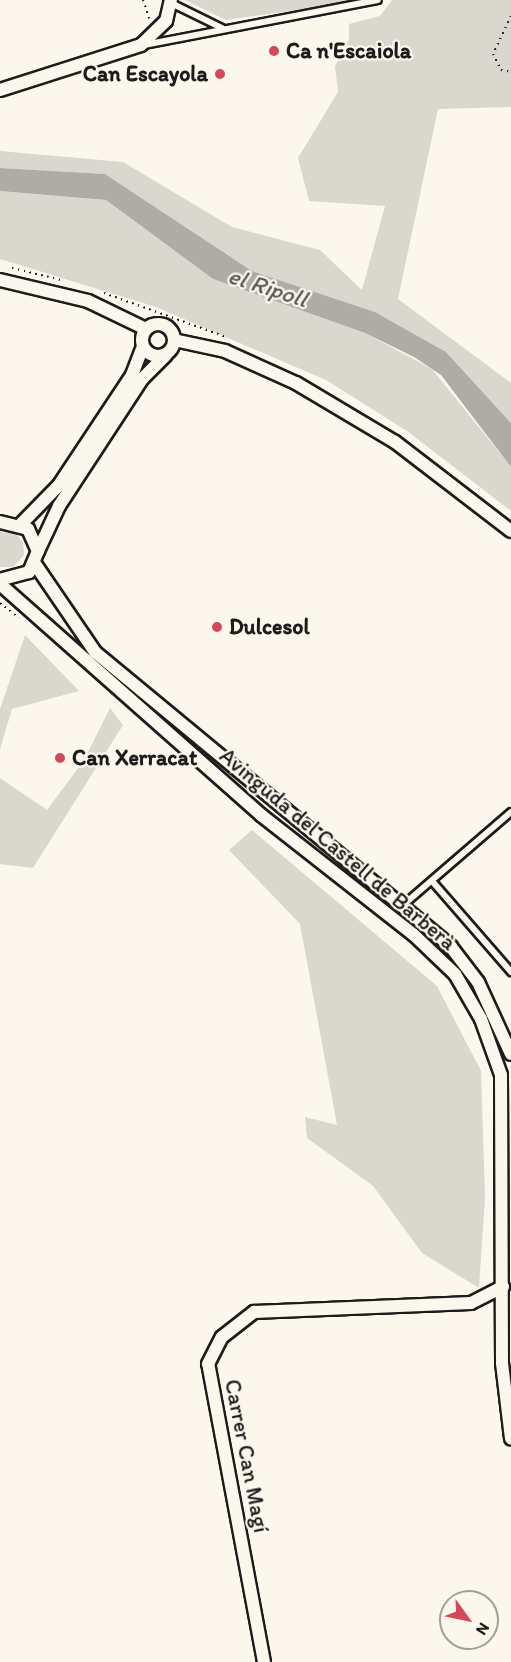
<!DOCTYPE html>
<html>
<head>
<meta charset="utf-8">
<style>
	body { margin:0 }
	#map { position:relative; width:511px; height:1662px; overflow:hidden; background:#fbf7ec; font-family:Itim,sans-serif }
	div>[style] { position:absolute }
	.green>* { inset:0; background:#dad7ce }
	.water>* { inset:0; background:#afaca5 }
	.path>* { height:2px; margin-top:-1px; transform-origin:0; background:repeating-linear-gradient(90deg,#1c1c1c 0 1.5px,transparent 0 6px) }
	.roads { filter:drop-shadow(2px 0 #1c1c1c) drop-shadow(-2px 0 #1c1c1c) drop-shadow(0 2px #1c1c1c) drop-shadow(0 -2px #1c1c1c) }
	.lane>* { height:6px; margin:-3px; padding:0 3px; transform-origin:3px; border-radius:3px; background:#fbf7ec }
	.street>* { height:12px; margin:-6px; padding:0 6px; transform-origin:6px; border-radius:6px; background:#fbf7ec }
	.street>.ring { margin:-6px; padding:0; box-sizing:content-box; background:none; border:12px solid #fbf7ec; border-radius:50% }
	.dots>* { width:16px; height:16px; translate:-50% -50%; box-sizing:border-box; border:3px solid #fbf7ec; border-radius:50% }
	span { translate:-50% -50%; white-space:nowrap; text-align:center; line-height:1.15; -webkit-text-stroke:4.5px #fbf7ec; paint-order:stroke }
	.poi-label { font-size:22px; color:#1c1c1c; font-weight:700 }
	.left { translate:0 -50%; text-align:left }
	.right { translate:-100% -50%; text-align:right }
	.street-label { font-size:22px; color:#1c1c1c }
	.water-label { font-size:24px; color:#575653; font-style:italic }
	.north { position:absolute; left:439px; top:1590px; width:60px; height:60px; box-sizing:border-box; background:#fbf7ec; border:2px solid #a29f99; border-radius:50%; rotate:123deg; font-size:16px; font-weight:700; line-height:24px; text-align:center; color:#1c1c1c }
	.north::after { content:''; display:block; margin:auto; width:21px; height:27px; background:#d1495b; clip-path:polygon(50% 0,100% 100%,50% 72%,0 100%) }
</style>
</head>
<body>
<div id="map">
	<div class="green">
		<i style="clip-path:polygon(185px 0,365px 0,226px 20px)"></i>
		<i style="clip-path:polygon(392px 0,511px 0,511px 107px,438px 109px,398px 299px,511px 383px,511px 423px,446px 352px,375px 312px,252px 271px,105px 174px,0 168px,0 151px,123px 162px,232px 227px,320px 250px,362px 290px,385px 206px,309px 201px,298px 158px,338px 92px,335px 66px,349px 40px,349px 24px,380px 16px)"></i>
		<i style="clip-path:polygon(0 191px,106px 200px,213px 279px,365px 333px,432px 369px,511px 467px,511px 511px,407px 431px,326px 380px,156px 307px,0 259px)"></i>
		<i style="clip-path:polygon(0 532px,15px 533px,23px 542px,24px 555px,13px 567px,0 567px)"></i>
		<i style="clip-path:polygon(25px 635px,79px 691px,12px 709px,0 749px,0 709px)"></i>
		<i style="clip-path:polygon(110px 708px,123px 725px,33px 868px,0 864px,0 778px,47px 810px,84px 760px)"></i>
		<i style="clip-path:polygon(252px 830px,437px 986px,481px 1071px,485px 1197px,479px 1288px,422px 1253px,373px 1186px,307px 1138px,305px 1117px,337px 1125px,300px 924px,229px 850px)"></i>
	</div>
	<div class="water">
		<i style="clip-path:polygon(0 168px,105px 174px,252px 271px,375px 312px,446px 352px,511px 423px,511px 467px,441px 375px,414px 357px,365px 333px,213px 279px,106px 200px,0 191px)"></i>
	</div>
	<div class="path">
		<i style="left:143px;top:0;width:21px;rotate:71deg"></i>
		<i style="left:511px;top:16px;width:42px;rotate:115.3deg"></i>
		<i style="left:493px;top:54px;width:18px;rotate:63deg"></i>
		<i style="left:501px;top:70px;width:10px;rotate:11deg"></i>
		<i style="left:12px;top:268px;width:51px;rotate:13.5deg"></i>
		<i style="left:104px;top:293px;width:130px;rotate:19.8deg"></i>
		<i style="left:0;top:603px;width:24px;rotate:38deg"></i>
	</div>
	<div class="roads">
		<div class="lane">
			<i style="left:171px;top:3px;width:57px;rotate:26.1deg"></i>
			<i style="left:144px;top:45px;width:238px;rotate:-10.9deg"></i>
			<i style="left:432px;top:881px;width:121px;rotate:49deg"></i>
			<i style="left:402px;top:906px;width:144px;rotate:-40.8deg"></i>
		</div>
		<div class="street">
			<i style="left:0;top:90px;width:148px;rotate:-17.7deg"></i>
			<i style="left:141px;top:45px;width:35px;rotate:-44deg"></i>
			<i style="left:166px;top:21px;width:22px;rotate:-77deg"></i>
			<i style="left:0;top:280px;width:90px;rotate:13.4deg"></i>
			<i style="left:88px;top:301px;width:64px;rotate:25.8deg"></i>
			<i class="ring" style="left:142px;top:324px;width:20px;height:20px"></i>
			<i style="left:174px;top:340px;width:52px;rotate:12.2deg"></i>
			<i style="left:225px;top:351px;width:78px;rotate:24.3deg"></i>
			<i style="left:296px;top:383px;width:115px;rotate:30.8deg"></i>
			<i style="left:395px;top:442px;width:146px;rotate:37.5deg"></i>
			<i style="left:0;top:522px;width:29px;rotate:14deg"></i>
			<i style="left:28px;top:529px;width:24px;rotate:66deg"></i>
			<i style="left:38px;top:551px;width:23px;rotate:113deg"></i>
			<i style="left:29px;top:572px;width:30px;rotate:165deg"></i>
			<i style="left:21px;top:524px;width:54px;rotate:-45.7deg"></i>
			<i style="left:59px;top:485px;width:132px;rotate:-56.4deg"></i>
			<i style="left:132px;top:375px;width:30px;rotate:-69deg"></i>
			<i style="left:38px;top:551px;width:50px;rotate:-65deg"></i>
			<i style="left:59px;top:506px;width:152px;rotate:-56.8deg"></i>
			<i style="left:142px;top:379px;width:34px;rotate:-45deg"></i>
			<i style="left:35px;top:564px;width:107px;rotate:55.7deg"></i>
			<i style="left:95px;top:652px;width:462px;rotate:39.6deg"></i>
			<i style="left:451px;top:947px;width:44px;rotate:52.4deg"></i>
			<i style="left:478px;top:982px;width:79px;rotate:65.4deg"></i>
			<i style="left:0;top:584px;width:349px;rotate:41.5deg"></i>
			<i style="left:261px;top:815px;width:194px;rotate:38.1deg"></i>
			<i style="left:414px;top:935px;width:57px;rotate:43.6deg"></i>
			<i style="left:455px;top:974px;width:52px;rotate:60deg"></i>
			<i style="left:481px;top:1019px;width:59px;rotate:70.3deg"></i>
			<i style="left:501px;top:1075px;width:288px;rotate:89.8deg"></i>
			<i style="left:502px;top:1363px;width:76px;rotate:83.2deg"></i>
			<i style="left:264px;top:1662px;width:303px;rotate:-100.6deg"></i>
			<i style="left:208px;top:1364px;width:30px;rotate:-63deg"></i>
			<i style="left:222px;top:1337px;width:41px;rotate:-38deg"></i>
			<i style="left:254px;top:1312px;width:217px;rotate:-2.4deg"></i>
			<i style="left:471px;top:1303px;width:36px;rotate:-27deg"></i>
		</div>
	</div>
	<div class="dots">
		<i style="left:274px;top:51px;background:#d1495b"></i>
		<i style="left:220px;top:74px;background:#d1495b"></i>
		<i style="left:217px;top:627px;background:#d1495b"></i>
		<i style="left:60px;top:758px;background:#d1495b"></i>
	</div>
	<div class="poi-label">
		<span class="left" style="left:286px;top:51px">Ca n'Escaiola</span>
		<span class="right" style="left:208px;top:74px">Can Escayola</span>
		<span class="left" style="left:229px;top:627px">Dulcesol</span>
		<span class="left" style="left:72px;top:758px">Can Xerracat</span>
	</div>
	<div class="street-label">
		<span style="left:338px;top:849px;rotate:40deg">Avinguda del Castell de Barberà</span>
		<span style="left:247px;top:1456px;rotate:79deg">Carrer Can Magí</span>
	</div>
	<div class="water-label">
		<span style="left:268px;top:287px;rotate:18deg">el Ripoll</span>
	</div>
	<div class="north">N</div>
</div>
</body>
</html>
